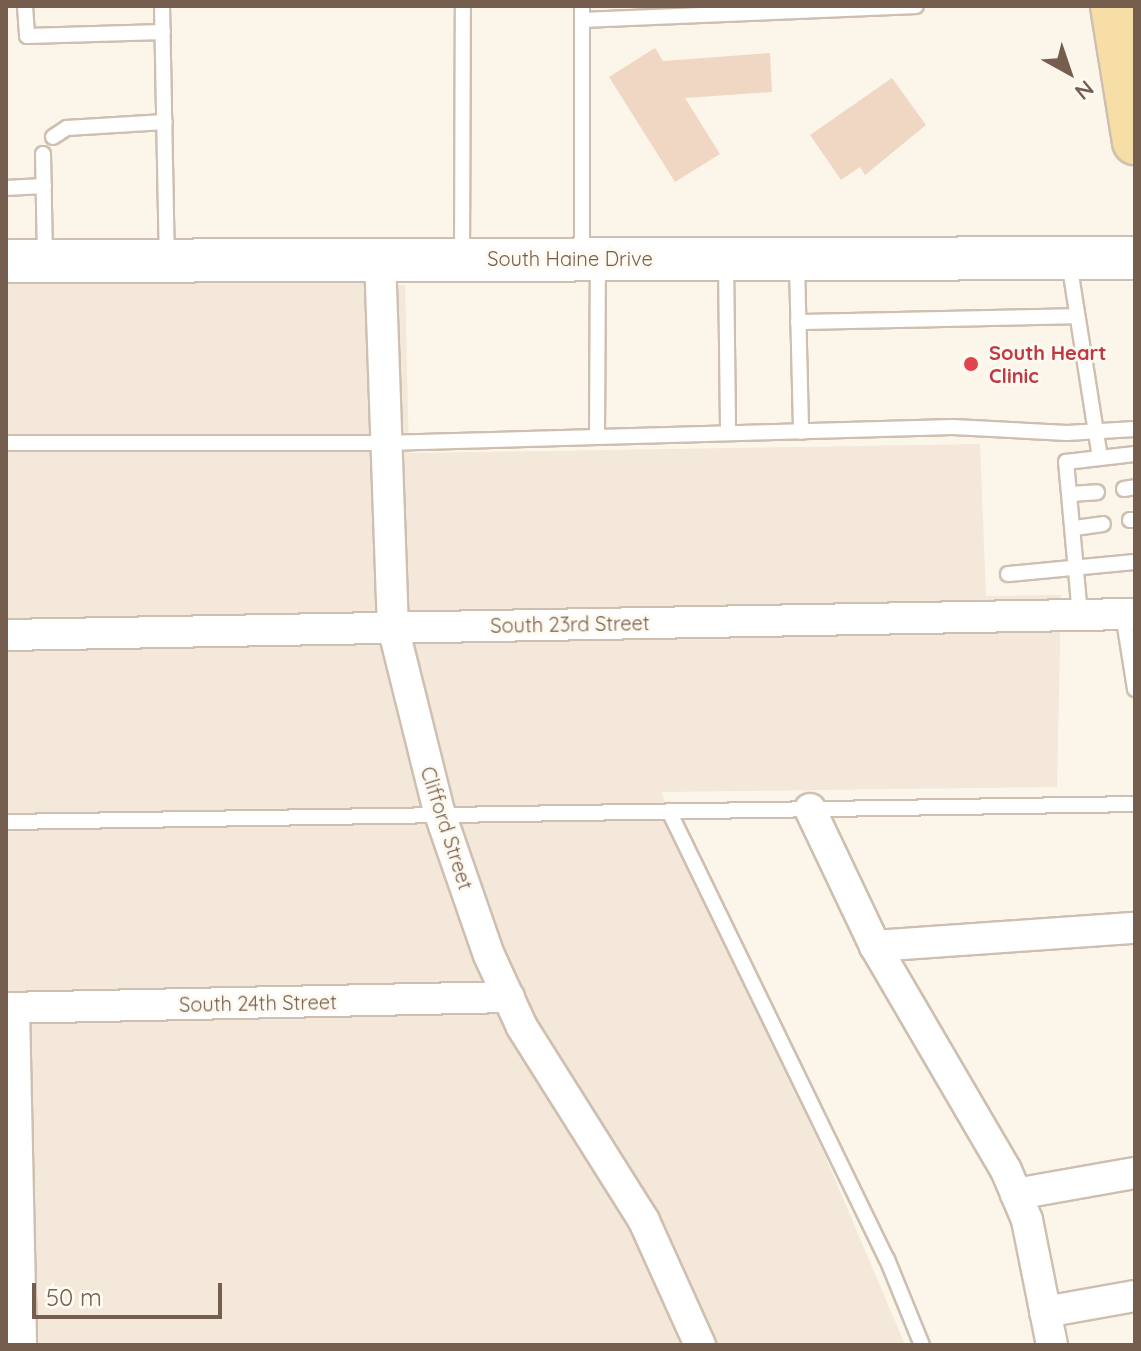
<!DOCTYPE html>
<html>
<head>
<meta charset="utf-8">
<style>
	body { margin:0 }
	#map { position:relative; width:1141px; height:1351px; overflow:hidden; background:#fcf6ea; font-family:Quicksand,sans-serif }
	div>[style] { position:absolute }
	.residential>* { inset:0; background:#f3e8d9 }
	.building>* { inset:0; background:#f0d7c3 }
	.roads { filter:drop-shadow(2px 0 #cebfb0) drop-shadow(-2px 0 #cebfb0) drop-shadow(0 2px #cebfb0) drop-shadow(0 -2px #cebfb0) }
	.lane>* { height:14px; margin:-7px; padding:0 7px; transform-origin:7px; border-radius:7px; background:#fff }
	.street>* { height:30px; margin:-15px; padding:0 15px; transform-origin:15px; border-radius:15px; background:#fff }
	.secondary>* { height:42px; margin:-21px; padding:0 21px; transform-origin:21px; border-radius:21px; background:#fff }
	.primary>* { height:44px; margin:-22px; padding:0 22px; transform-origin:22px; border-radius:22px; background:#f7dda6 }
	.dots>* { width:22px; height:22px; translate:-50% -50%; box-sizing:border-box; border:4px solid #fefaf1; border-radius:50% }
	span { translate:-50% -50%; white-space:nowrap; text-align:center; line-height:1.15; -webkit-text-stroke:6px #fefaf1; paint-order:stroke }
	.street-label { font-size:20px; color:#765e4e }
	.health-label { font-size:20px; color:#be3a42; font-weight:700 }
	.left { translate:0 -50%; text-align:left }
	.frame { position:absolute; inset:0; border:8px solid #765e4e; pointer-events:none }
	.north { position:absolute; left:1029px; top:32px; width:80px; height:80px; -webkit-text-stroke:6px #fefaf1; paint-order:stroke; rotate:140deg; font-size:22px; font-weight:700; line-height:32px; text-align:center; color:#765e4e }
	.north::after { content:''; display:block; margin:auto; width:28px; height:36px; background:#765e4e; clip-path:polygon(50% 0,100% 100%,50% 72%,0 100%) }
	.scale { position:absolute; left:32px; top:1283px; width:190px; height:36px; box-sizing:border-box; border:4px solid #765e4e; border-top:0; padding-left:10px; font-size:24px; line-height:28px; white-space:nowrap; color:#765e4e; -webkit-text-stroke:6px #fefaf1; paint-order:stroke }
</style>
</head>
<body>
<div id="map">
	<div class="residential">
		<i style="clip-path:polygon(340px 280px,405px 285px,409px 453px,980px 444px,986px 596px,1061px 595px,1057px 787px,662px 792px,672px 833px,826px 1158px,905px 1345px,6px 1345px,6px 284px)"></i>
	</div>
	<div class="building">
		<i style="clip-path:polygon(655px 48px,663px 61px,770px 53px,772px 92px,685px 98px,720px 154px,675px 182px,609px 77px)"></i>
		<i style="clip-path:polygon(892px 78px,926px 125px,865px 175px,860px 167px,841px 180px,810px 135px)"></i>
	</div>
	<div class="roads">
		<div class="lane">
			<i style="left:25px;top:6px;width:30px;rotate:86deg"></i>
			<i style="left:27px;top:36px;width:136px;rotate:-1.7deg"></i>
			<i style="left:162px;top:6px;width:252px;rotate:88.9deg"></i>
			<i style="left:582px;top:6px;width:251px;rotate:90deg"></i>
			<i style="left:583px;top:20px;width:333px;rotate:-2.4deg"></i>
			<i style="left:53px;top:137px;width:17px;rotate:-33deg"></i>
			<i style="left:67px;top:128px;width:98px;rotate:-3.5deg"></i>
			<i style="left:43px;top:154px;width:103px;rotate:88.9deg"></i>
			<i style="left:6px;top:188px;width:38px;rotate:-3deg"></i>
			<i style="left:462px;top:258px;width:252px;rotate:-89.8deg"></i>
			<i style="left:726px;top:262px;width:171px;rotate:89.3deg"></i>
			<i style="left:1069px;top:262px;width:198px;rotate:81deg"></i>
			<i style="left:797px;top:264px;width:168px;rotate:88.6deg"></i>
			<i style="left:798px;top:322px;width:279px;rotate:-1.2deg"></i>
			<i style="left:597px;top:437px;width:175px;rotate:-89.7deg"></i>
			<i style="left:6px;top:443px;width:378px"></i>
			<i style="left:384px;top:443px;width:569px;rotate:-1.61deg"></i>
			<i style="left:953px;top:427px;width:114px;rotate:3deg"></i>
			<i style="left:1067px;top:433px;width:68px;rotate:-3.4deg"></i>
			<i style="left:1124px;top:489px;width:11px;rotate:-10deg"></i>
			<i style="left:1071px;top:494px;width:26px;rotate:-4deg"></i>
			<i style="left:1130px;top:520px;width:5px"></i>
			<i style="left:1075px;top:528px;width:28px;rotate:-8deg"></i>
			<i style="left:1008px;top:574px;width:128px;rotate:-5.4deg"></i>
			<i style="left:1123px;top:614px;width:76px;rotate:80.9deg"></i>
			<i style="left:1080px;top:615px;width:154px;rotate:-95.2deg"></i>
			<i style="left:1066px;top:462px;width:69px;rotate:-6.6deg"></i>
			<i style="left:669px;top:811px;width:498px;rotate:64.1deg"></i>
			<i style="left:887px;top:1259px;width:93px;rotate:67.9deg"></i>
			<i style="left:6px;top:822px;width:1129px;rotate:-0.91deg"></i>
		</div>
		<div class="street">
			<i style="left:380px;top:258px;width:369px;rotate:88deg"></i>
			<i style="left:393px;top:627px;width:190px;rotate:76deg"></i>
			<i style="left:439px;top:811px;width:152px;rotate:70.9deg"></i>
			<i style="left:489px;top:955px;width:79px;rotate:65.4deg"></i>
			<i style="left:522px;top:1027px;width:229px;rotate:57.8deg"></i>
			<i style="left:644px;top:1221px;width:136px;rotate:65.7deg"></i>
			<i style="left:6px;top:635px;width:1129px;rotate:-1.07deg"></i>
			<i style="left:810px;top:809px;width:152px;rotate:64.6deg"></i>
			<i style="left:875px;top:946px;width:259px;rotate:59.7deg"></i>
			<i style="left:1006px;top:1170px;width:54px;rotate:67.2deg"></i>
			<i style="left:1027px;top:1220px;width:127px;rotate:78.7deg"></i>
			<i style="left:875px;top:946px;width:261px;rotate:-4deg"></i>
			<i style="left:6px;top:1008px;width:503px;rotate:-1.25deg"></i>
			<i style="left:14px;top:1008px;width:337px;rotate:88.8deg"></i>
			<i style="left:1016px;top:1194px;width:121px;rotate:-10deg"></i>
			<i style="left:1045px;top:1312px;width:91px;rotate:-10.1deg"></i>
		</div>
		<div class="secondary">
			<i style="left:6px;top:261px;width:1129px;rotate:-0.15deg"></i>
		</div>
		<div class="primary">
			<i style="left:1113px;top:6px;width:138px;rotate:80.8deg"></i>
		</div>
	</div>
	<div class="dots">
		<i style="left:971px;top:364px;background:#e0444e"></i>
	</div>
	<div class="street-label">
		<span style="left:570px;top:258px">South Haine Drive</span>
		<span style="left:570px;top:624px;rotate:-1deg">South 23rd Street</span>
		<span style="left:447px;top:828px;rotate:72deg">Clifford Street</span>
		<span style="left:258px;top:1003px;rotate:-1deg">South 24th Street</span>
	</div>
	<div class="health-label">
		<span class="left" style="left:989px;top:364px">South Heart<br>Clinic</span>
	</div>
	<div class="frame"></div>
	<div class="north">N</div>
	<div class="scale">50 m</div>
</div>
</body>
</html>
